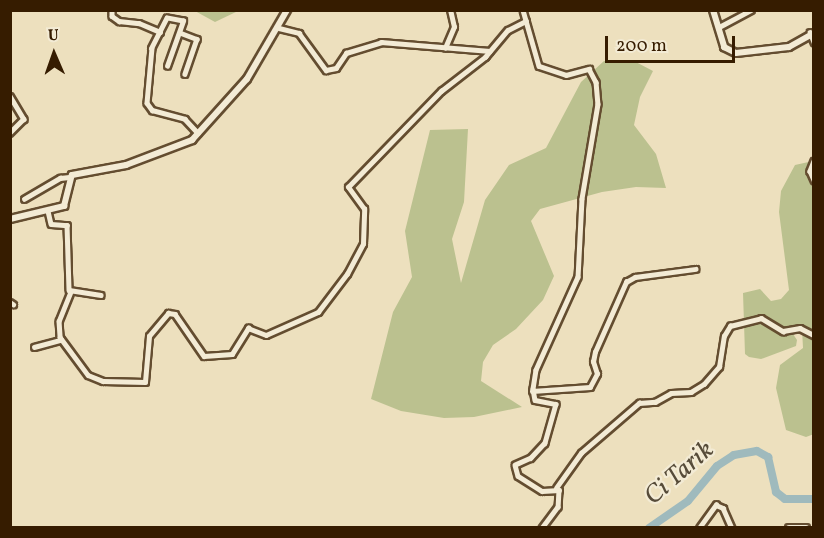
<!DOCTYPE html>
<html>
<head>
<meta charset="utf-8">
<style>
	body { margin:0 }
	#map { position:relative; width:824px; height:538px; overflow:hidden; background:#ede0be; font-family:Vollkorn,serif }
	div>[style] { position:absolute }
	.green>* { inset:0; background:#bbc18f }
	.river>* { height:8px; margin:-4px; padding:0 4px; transform-origin:4px; border-radius:4px; background:#9fbabd }
	.roads { filter:drop-shadow(2px 0 #644d30) drop-shadow(-2px 0 #644d30) drop-shadow(0 2px #644d30) drop-shadow(0 -2px #644d30) }
	.minor>* { height:4.5px; margin:-2.25px; padding:0 2.25px; transform-origin:2.25px; border-radius:2.25px; background:#f3ebd5 }
	.tertiary>* { height:6px; margin:-3px; padding:0 3px; transform-origin:3px; border-radius:3px; background:#f3ebd5 }
	span { translate:-50% -50%; white-space:nowrap; text-align:center; line-height:1.15; -webkit-text-stroke:4.5px #f3ebd5; paint-order:stroke }
	.water-label { font-size:26px; color:#564b39; font-style:italic }
	.frame { position:absolute; inset:0; border:12px solid #361c00; pointer-events:none }
	.north { position:absolute; left:24px; top:24px; width:60px; height:60px; -webkit-text-stroke:4px #f3ebd5; paint-order:stroke; rotate:358deg; font-size:16px; font-weight:700; line-height:24px; text-align:center; color:#361c00 }
	.north::after { content:''; display:block; margin:auto; width:21px; height:27px; background:#361c00; clip-path:polygon(50% 0,100% 100%,50% 72%,0 100%) }
	.scale { position:absolute; left:605px; top:36px; width:130px; height:27px; box-sizing:border-box; border:3px solid #361c00; border-top:0; padding-left:8px; font-size:18px; line-height:21px; white-space:nowrap; color:#361c00; -webkit-text-stroke:4px #f3ebd5; paint-order:stroke }
</style>
</head>
<body>
<div id="map">
	<div class="green">
		<i style="clip-path:polygon(195px 11px,238px 11px,215px 22px)"></i>
		<i style="clip-path:polygon(632px 60px,653px 71px,640px 97px,634px 125px,656px 154px,666px 188px,636px 187px,602px 192px,540px 209px,531px 221px,554px 276px,543px 300px,516px 329px,493px 345px,483px 362px,481px 381px,522px 407px,474px 417px,444px 418px,401px 411px,371px 399px,393px 312px,412px 277px,405px 231px,430px 130px,468px 129px,464px 202px,452px 239px,461px 283px,485px 200px,509px 165px,546px 148px,581px 82px,604px 61px)"></i>
		<i style="clip-path:polygon(813px 161px,814px 434px,806px 437px,786px 430px,776px 388px,780px 365px,803px 348px,802px 329px,791px 331px,797px 340px,796px 346px,761px 359px,749px 357px,745px 354px,743px 293px,760px 289px,771px 301px,781px 299px,789px 290px,779px 212px,781px 191px,795px 165px)"></i>
	</div>
	<div class="river">
		<i style="left:649px;top:528px;width:47px;rotate:-34.7deg"></i>
		<i style="left:688px;top:501px;width:45px;rotate:-50.4deg"></i>
		<i style="left:717px;top:466px;width:20px;rotate:-33deg"></i>
		<i style="left:734px;top:455px;width:23px;rotate:-10deg"></i>
		<i style="left:757px;top:451px;width:13px;rotate:29deg"></i>
		<i style="left:768px;top:457px;width:36px;rotate:77deg"></i>
		<i style="left:776px;top:492px;width:11px;rotate:38deg"></i>
		<i style="left:785px;top:499px;width:29px"></i>
	</div>
	<div class="roads">
		<div class="minor">
			<i style="left:112px;top:10px;width:6px;rotate:90deg"></i>
			<i style="left:112px;top:16px;width:9px;rotate:36deg"></i>
			<i style="left:119px;top:21px;width:20px;rotate:6deg"></i>
			<i style="left:139px;top:23px;width:23px;rotate:23deg"></i>
			<i style="left:523px;top:10px;width:58px;rotate:74.1deg"></i>
			<i style="left:539px;top:66px;width:28px;rotate:18deg"></i>
			<i style="left:566px;top:75px;width:24px;rotate:-15deg"></i>
			<i style="left:589px;top:69px;width:15px;rotate:62deg"></i>
			<i style="left:596px;top:82px;width:22px;rotate:85deg"></i>
			<i style="left:598px;top:104px;width:96px;rotate:99.6deg"></i>
			<i style="left:582px;top:199px;width:78px;rotate:92.9deg"></i>
			<i style="left:578px;top:277px;width:102px;rotate:114.3deg"></i>
			<i style="left:536px;top:370px;width:19px;rotate:99deg"></i>
			<i style="left:533px;top:389px;width:11px;rotate:80deg"></i>
			<i style="left:535px;top:400px;width:21px;rotate:11deg"></i>
			<i style="left:556px;top:404px;width:41px;rotate:105.8deg"></i>
			<i style="left:545px;top:443px;width:21px;rotate:133deg"></i>
			<i style="left:531px;top:458px;width:17px;rotate:156deg"></i>
			<i style="left:515px;top:465px;width:11px;rotate:75deg"></i>
			<i style="left:518px;top:476px;width:28px;rotate:32deg"></i>
			<i style="left:542px;top:491px;width:17px;rotate:-3deg"></i>
			<i style="left:559px;top:490px;width:17px;rotate:93deg"></i>
			<i style="left:558px;top:507px;width:26px;rotate:127deg"></i>
			<i style="left:719px;top:27px;width:36px;rotate:-28deg"></i>
			<i style="left:279px;top:28px;width:21px;rotate:14deg"></i>
			<i style="left:299px;top:33px;width:46px;rotate:53.9deg"></i>
			<i style="left:326px;top:70px;width:10px;rotate:-11deg"></i>
			<i style="left:336px;top:68px;width:18px;rotate:-56deg"></i>
			<i style="left:346px;top:53px;width:37px;rotate:-17deg"></i>
			<i style="left:381px;top:42px;width:109px;rotate:4.7deg"></i>
			<i style="left:810px;top:32px;width:11px;rotate:68deg"></i>
			<i style="left:181px;top:33px;width:17px;rotate:21deg"></i>
			<i style="left:197px;top:39px;width:37px;rotate:109deg"></i>
			<i style="left:445px;top:48px;width:23px;rotate:-67deg"></i>
			<i style="left:454px;top:27px;width:17px;rotate:-103deg"></i>
			<i style="left:167px;top:66px;width:48px;rotate:-70.4deg"></i>
			<i style="left:183px;top:21px;width:16px;rotate:-169deg"></i>
			<i style="left:167px;top:18px;width:34px;rotate:117deg"></i>
			<i style="left:152px;top:48px;width:55px;rotate:95.2deg"></i>
			<i style="left:147px;top:103px;width:9px;rotate:54deg"></i>
			<i style="left:152px;top:110px;width:34px;rotate:15deg"></i>
			<i style="left:185px;top:119px;width:19px;rotate:47deg"></i>
			<i style="left:10px;top:96px;width:27px;rotate:59deg"></i>
			<i style="left:24px;top:119px;width:20px;rotate:135deg"></i>
			<i style="left:814px;top:161px;width:11px;rotate:112deg"></i>
			<i style="left:810px;top:171px;width:10px;rotate:66deg"></i>
			<i style="left:24px;top:199px;width:42px;rotate:-30.3deg"></i>
			<i style="left:60px;top:178px;width:9px;rotate:-6deg"></i>
			<i style="left:48px;top:211px;width:13px;rotate:77deg"></i>
			<i style="left:51px;top:224px;width:16px;rotate:4deg"></i>
			<i style="left:67px;top:225px;width:65px;rotate:88.2deg"></i>
			<i style="left:69px;top:290px;width:32px;rotate:9deg"></i>
			<i style="left:71px;top:292px;width:31px;rotate:112deg"></i>
			<i style="left:59px;top:321px;width:16px;rotate:86deg"></i>
			<i style="left:60px;top:337px;width:47px;rotate:53.6deg"></i>
			<i style="left:88px;top:375px;width:16px;rotate:22deg"></i>
			<i style="left:103px;top:381px;width:42px;rotate:1.4deg"></i>
			<i style="left:145px;top:382px;width:46px;rotate:-85deg"></i>
			<i style="left:149px;top:336px;width:30px;rotate:-50deg"></i>
			<i style="left:168px;top:313px;width:7px;rotate:8deg"></i>
			<i style="left:175px;top:314px;width:51px;rotate:55.4deg"></i>
			<i style="left:204px;top:356px;width:28px;rotate:-4deg"></i>
			<i style="left:232px;top:354px;width:31px;rotate:-58deg"></i>
			<i style="left:248px;top:328px;width:19px;rotate:21deg"></i>
			<i style="left:266px;top:335px;width:57px;rotate:-23.9deg"></i>
			<i style="left:318px;top:312px;width:48px;rotate:-52.7deg"></i>
			<i style="left:347px;top:274px;width:34px;rotate:-62deg"></i>
			<i style="left:363px;top:244px;width:35px;rotate:-88deg"></i>
			<i style="left:364px;top:209px;width:27px;rotate:-126deg"></i>
			<i style="left:348px;top:187px;width:134px;rotate:-45.9deg"></i>
			<i style="left:441px;top:91px;width:56px;rotate:-37.7deg"></i>
			<i style="left:485px;top:57px;width:35px;rotate:-50deg"></i>
			<i style="left:508px;top:30px;width:20px;rotate:-27deg"></i>
			<i style="left:10px;top:302px;width:4px;rotate:34deg"></i>
			<i style="left:34px;top:347px;width:28px;rotate:-15deg"></i>
			<i style="left:532px;top:391px;width:58px;rotate:-3.9deg"></i>
			<i style="left:590px;top:387px;width:15px;rotate:-62deg"></i>
			<i style="left:597px;top:374px;width:13px;rotate:-108deg"></i>
			<i style="left:593px;top:362px;width:10px;rotate:-79deg"></i>
			<i style="left:595px;top:352px;width:77px;rotate:-66.1deg"></i>
			<i style="left:626px;top:282px;width:10px;rotate:-29deg"></i>
			<i style="left:635px;top:277px;width:61px;rotate:-7.6deg"></i>
			<i style="left:556px;top:488px;width:43px;rotate:-54.5deg"></i>
			<i style="left:581px;top:453px;width:77px;rotate:-40.8deg"></i>
			<i style="left:639px;top:403px;width:16px;rotate:-4deg"></i>
			<i style="left:655px;top:402px;width:18px;rotate:-29deg"></i>
			<i style="left:671px;top:393px;width:20px;rotate:-3deg"></i>
			<i style="left:691px;top:392px;width:15px;rotate:-32deg"></i>
			<i style="left:704px;top:384px;width:23px;rotate:-49deg"></i>
			<i style="left:719px;top:367px;width:31px;rotate:-81deg"></i>
			<i style="left:724px;top:336px;width:12px;rotate:-59deg"></i>
			<i style="left:730px;top:326px;width:32px;rotate:-14deg"></i>
			<i style="left:761px;top:318px;width:26px;rotate:31deg"></i>
			<i style="left:783px;top:331px;width:17px;rotate:-10deg"></i>
			<i style="left:800px;top:328px;width:16px;rotate:27deg"></i>
			<i style="left:699px;top:528px;width:29px;rotate:-54deg"></i>
			<i style="left:716px;top:505px;width:8px;rotate:23deg"></i>
			<i style="left:723px;top:508px;width:22px;rotate:66deg"></i>
		</div>
		<div class="tertiary">
			<i style="left:713px;top:10px;width:39px;rotate:73deg"></i>
			<i style="left:724px;top:47px;width:13px;rotate:27deg"></i>
			<i style="left:736px;top:53px;width:53px;rotate:-6.5deg"></i>
			<i style="left:789px;top:47px;width:29px;rotate:-29deg"></i>
			<i style="left:10px;top:219px;width:56px;rotate:-13.5deg"></i>
			<i style="left:64px;top:206px;width:32px;rotate:-76deg"></i>
			<i style="left:72px;top:175px;width:55px;rotate:-10.5deg"></i>
			<i style="left:126px;top:165px;width:71px;rotate:-20.7deg"></i>
			<i style="left:192px;top:140px;width:82px;rotate:-48deg"></i>
			<i style="left:247px;top:79px;width:80px;rotate:-59.9deg"></i>
			<i style="left:789px;top:528px;width:17px"></i>
		</div>
	</div>
	<div class="water-label">
		<span style="left:680px;top:474px;rotate:-41deg">Ci Tarik</span>
	</div>
	<div class="frame"></div>
	<div class="north">U</div>
	<div class="scale">200 m</div>
</div>
</body>
</html>
